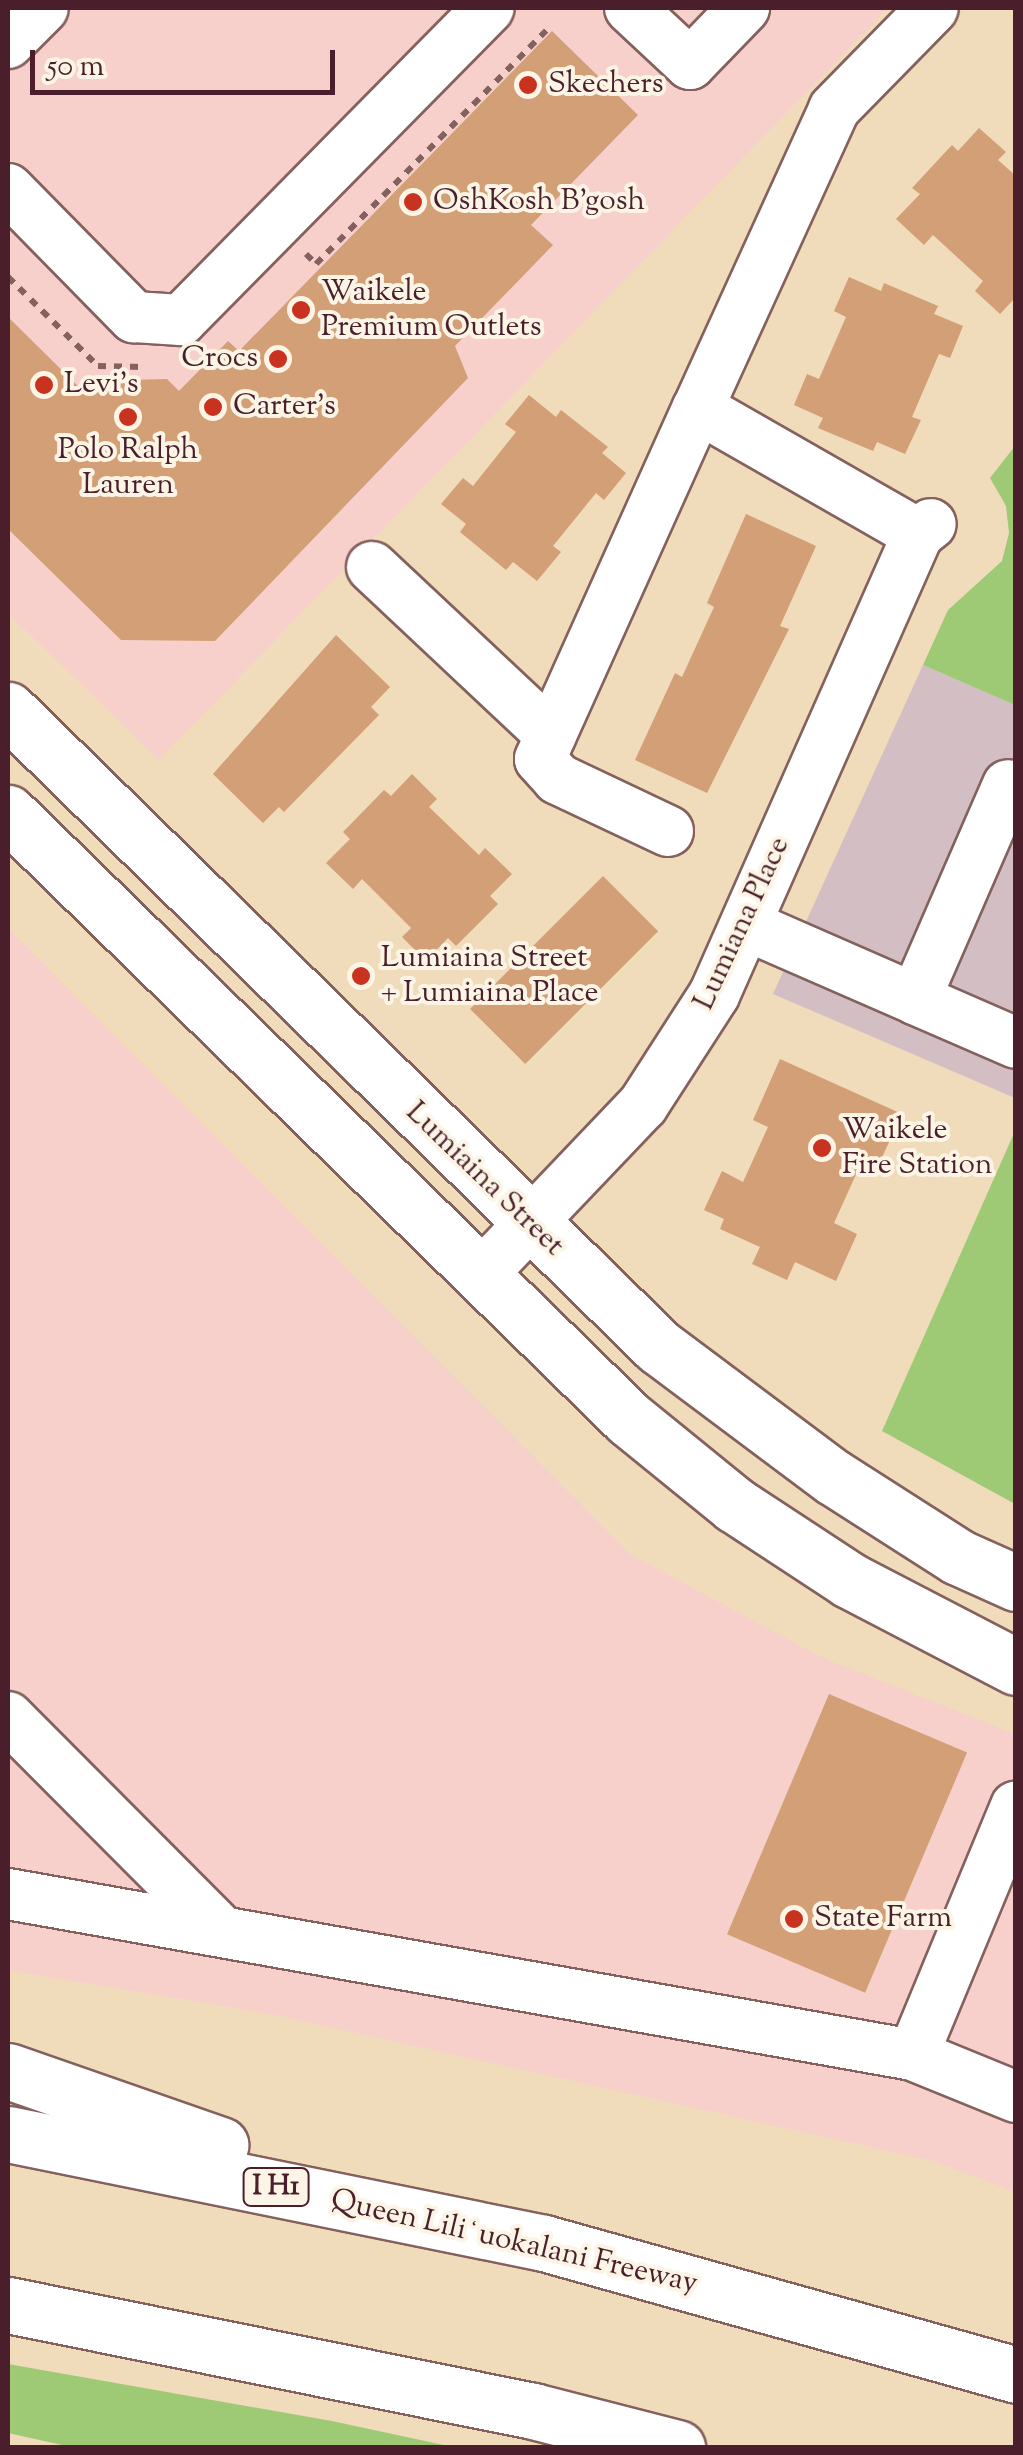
<!DOCTYPE html>
<html>
<head>
<meta charset="utf-8">
<style>
	body { margin:0 }
	#map { position:relative; width:1023px; height:2455px; overflow:hidden; background:#f0dbbb; font-family:"Sorts Mill Goudy",serif }
	div>[style] { position:absolute }
	.built>* { inset:0; background:#f7d0cc }
	.industrial>* { inset:0; background:#d2bec3 }
	.green>* { inset:0; background:#9eca76 }
	.building>* { inset:0; background:#d29f76; transform-origin:0 0 }
	.path>* { height:6px; margin-top:-3px; transform-origin:0; background:repeating-linear-gradient(90deg,#84615d 0 8px,transparent 0 16px) }
	.roads { filter:drop-shadow(2px 0 #84615d) drop-shadow(-2px 0 #84615d) drop-shadow(0 2px #84615d) drop-shadow(0 -2px #84615d) }
	.minor>* { height:50px; margin:-25px; padding:0 25px; transform-origin:25px; border-radius:25px; background:#fff }
	.major>* { height:55px; margin:-27.5px; padding:0 27.5px; transform-origin:27.5px; border-radius:27.5px; background:#fff }
	.highway>* { height:55px; margin:-27.5px; padding:0 27.5px; transform-origin:27.5px; border-radius:27.5px; background:#fff }
	.dots>* { width:28px; height:28px; translate:-50% -50%; box-sizing:border-box; border:5px solid #fcf5e5; border-radius:50% }
	span { translate:-50% -50%; white-space:nowrap; text-align:center; line-height:1.15; -webkit-text-stroke:8px #fcf5e5; paint-order:stroke }
	.shield-label span { padding:2px 8px; background:#fcf5e5; border:2px solid; border-radius:8px; -webkit-text-stroke-width:0 }
	.shield-label { font-size:28px; color:#4a1f2b; font-weight:700 }
	.poi-label { font-size:30px; color:#4a1f2b }
	.left { translate:0 -50%; text-align:left }
	.right { translate:-100% -50%; text-align:right }
	.street-label { font-size:30px; color:#4a1f2b }
	.frame { position:absolute; inset:0; border:10px solid #4a1f2b; pointer-events:none }
	.scale { position:absolute; left:30px; top:50px; width:305px; height:45px; box-sizing:border-box; border:5px solid #4a1f2b; border-top:0; padding-left:12px; font-size:30px; line-height:35px; white-space:nowrap; color:#4a1f2b; -webkit-text-stroke:8px #fcf5e5; paint-order:stroke }
</style>
</head>
<body>
<div id="map">
	<div class="built">
		<i style="clip-path:polygon(8px 8px,888px 8px,159px 760px,8px 613px)"></i>
		<i style="clip-path:polygon(8px 928px,631px 1555px,821px 1657px,1015px 1734px,1015px 2192px,934px 2161px,266px 2013px,8px 1970px)"></i>
	</div>
	<div class="industrial">
		<i style="clip-path:polygon(923px 665px,1015px 705px,1015px 1098px,773px 994px)"></i>
	</div>
	<div class="green">
		<i style="clip-path:polygon(1015px 446px,1015px 705px,923px 665px,948px 610px,1002px 561px,1009px 533px,1006px 506px,990px 478px)"></i>
		<i style="clip-path:polygon(1015px 1131px,1016px 1504px,1015px 1504px,882px 1431px)"></i>
		<i style="clip-path:polygon(8px 2364px,332px 2421px,453px 2447px,71px 2447px,8px 2433px)"></i>
	</div>
	<div class="building">
		<i style="clip-path:polygon(552px 31px,638px 115px,531px 225px,553px 245px,455px 346px,468px 378px,215px 641px,121px 640px,8px 529px,8px 317px,82px 390px,92px 381px,167px 379px,179px 391px,228px 341px,239px 351px)"></i>
		<i style="clip-path:polygon(979px 128px,1006px 152px,998px 160px,1016px 176px,1016px 297px,1000px 314px,975px 291px,983px 281px,933px 235px,924px 245px,896px 219px,920px 194px,912px 188px,952px 145px,958px 151px)"></i>
		<i style="clip-path:polygon(849px 277px,881px 291px,884px 283px,938px 306px,934px 314px,963px 326px,950px 358px,939px 354px,912px 417px,921px 420px,905px 454px,877px 442px,873px 451px,818px 428px,823px 418px,794px 405px,807px 374px,819px 379px,846px 317px,834px 311px)"></i>
		<i style="clip-path:polygon(529px 395px,556px 417px,561px 410px,608px 447px,602px 453px,626px 473px,604px 500px,596px 493px,553px 546px,561px 552px,537px 581px,513px 562px,506px 570px,460px 532px,466px 524px,441px 504px,463px 478px,473px 486px,516px 432px,505px 424px)"></i>
		<i style="clip-path:polygon(746px 514px,816px 546px,780px 626px,789px 629px,707px 793px,635px 760px,675px 673px,682px 677px,714px 607px,707px 603px)"></i>
		<i style="clip-path:polygon(336px 635px,390px 687px,371px 707px,379px 715px,284px 812px,279px 807px,263px 823px,213px 774px)"></i>
		<i style="clip-path:polygon(412px 774px,437px 799px,429px 807px,479px 855px,485px 848px,512px 874px,490px 896px,498px 904px,456px 946px,448px 938px,426px 961px,402px 937px,411px 928px,362px 879px,353px 889px,326px 863px,350px 839px,343px 832px,384px 790px,391px 796px)"></i>
		<i style="left:603px;top:876px;width:78px;height:188px;rotate:45deg"></i>
		<i style="clip-path:polygon(780px 1059px,902px 1114px,873px 1177px,858px 1170px,834px 1223px,857px 1234px,836px 1281px,795px 1262px,787px 1280px,752px 1264px,760px 1247px,720px 1229px,724px 1219px,704px 1210px,722px 1171px,743px 1182px,768px 1127px,753px 1120px)"></i>
		<i style="left:829px;top:1694px;width:150px;height:261px;rotate:23deg"></i>
	</div>
	<div class="path">
		<i style="left:306px;top:254px;width:14px;rotate:45deg"></i>
		<i style="left:316px;top:264px;width:336px;rotate:-45.4deg"></i>
		<i style="left:8px;top:277px;width:127px;rotate:44.7deg"></i>
		<i style="left:98px;top:366px;width:46px;rotate:1.2deg"></i>
	</div>
	<div class="roads">
		<div class="minor">
			<i style="left:630px;top:8px;width:82px;rotate:43deg"></i>
			<i style="left:690px;top:64px;width:78px;rotate:-46deg"></i>
			<i style="left:8px;top:43px;width:49px;rotate:-45deg"></i>
			<i style="left:8px;top:189px;width:180px;rotate:45.5deg"></i>
			<i style="left:134px;top:317px;width:47px;rotate:3.7deg"></i>
			<i style="left:181px;top:320px;width:438px;rotate:-45.4deg"></i>
			<i style="left:698px;top:408px;width:328px;rotate:-65.5deg"></i>
			<i style="left:834px;top:109px;width:141px;rotate:-45.6deg"></i>
			<i style="left:372px;top:567px;width:245px;rotate:43.2deg"></i>
			<i style="left:668px;top:831px;width:122px;rotate:-154.7deg"></i>
			<i style="left:558px;top:779px;width:27px;rotate:-132deg"></i>
			<i style="left:540px;top:759px;width:385px;rotate:-65.8deg"></i>
			<i style="left:698px;top:408px;width:254px;rotate:29.8deg"></i>
			<i style="left:746px;top:925px;width:184px;rotate:23.6deg"></i>
			<i style="left:915px;top:999px;width:233px;rotate:-66.5deg"></i>
			<i style="left:915px;top:999px;width:110px;rotate:23.5deg"></i>
			<i style="left:480px;top:1276px;width:236px;rotate:-46.4deg"></i>
			<i style="left:643px;top:1105px;width:131px;rotate:-57.2deg"></i>
			<i style="left:714px;top:995px;width:504px;rotate:-66.13deg"></i>
			<i style="left:918px;top:534px;width:16px;rotate:-38deg"></i>
			<i style="left:8px;top:1717px;width:298px;rotate:45.1deg"></i>
			<i style="left:8px;top:1894px;width:919px;rotate:10.09deg"></i>
			<i style="left:913px;top:2055px;width:111px;rotate:22.2deg"></i>
			<i style="left:913px;top:2055px;width:269px;rotate:-67.5deg"></i>
		</div>
		<div class="major">
			<i style="left:8px;top:710px;width:911px;rotate:44.38deg"></i>
			<i style="left:659px;top:1347px;width:217px;rotate:36.8deg"></i>
			<i style="left:833px;top:1477px;width:148px;rotate:32.6deg"></i>
			<i style="left:958px;top:1557px;width:64px;rotate:24.1deg"></i>
			<i style="left:8px;top:813px;width:868px;rotate:44.3deg"></i>
			<i style="left:629px;top:1419px;width:136px;rotate:39.1deg"></i>
			<i style="left:735px;top:1505px;width:136px;rotate:33.3deg"></i>
			<i style="left:849px;top:1580px;width:188px;rotate:27.5deg"></i>
		</div>
		<div class="highway">
			<i style="left:8px;top:2071px;width:225px;rotate:19.2deg"></i>
			<i style="left:8px;top:2134px;width:547px;rotate:11.49deg"></i>
			<i style="left:544px;top:2243px;width:490px;rotate:15.6deg"></i>
			<i style="left:8px;top:2305px;width:536px;rotate:11.41deg"></i>
			<i style="left:533px;top:2411px;width:149px;rotate:14.4deg"></i>
		</div>
	</div>
	<div class="dots">
		<i style="left:528px;top:85px;background:#c8321e"></i>
		<i style="left:413px;top:202px;background:#c8321e"></i>
		<i style="left:301px;top:310px;background:#c8321e"></i>
		<i style="left:278px;top:359px;background:#c8321e"></i>
		<i style="left:44px;top:385px;background:#c8321e"></i>
		<i style="left:213px;top:407px;background:#c8321e"></i>
		<i style="left:128px;top:417px;background:#c8321e"></i>
		<i style="left:361px;top:976px;background:#c8321e"></i>
		<i style="left:822px;top:1148px;background:#c8321e"></i>
		<i style="left:794px;top:1919px;background:#c8321e"></i>
	</div>
	<div class="shield-label">
		<span style="left:276px;top:2187px">I H1</span>
	</div>
	<div class="poi-label">
		<span class="left" style="left:548px;top:85px">Skechers</span>
		<span class="left" style="left:433px;top:202px">OshKosh B'gosh</span>
		<span class="left" style="left:321px;top:310px">Waikele<br>Premium Outlets</span>
		<span class="right" style="left:258px;top:359px">Crocs</span>
		<span class="left" style="left:64px;top:385px">Levi's</span>
		<span class="left" style="left:233px;top:407px">Carter's</span>
		<span style="left:128px;top:468px">Polo Ralph<br>Lauren</span>
		<span class="left" style="left:381px;top:976px">Lumiaina Street<br>+ Lumiaina Place</span>
		<span class="left" style="left:842px;top:1148px">Waikele<br>Fire Station</span>
		<span class="left" style="left:814px;top:1919px">State Farm</span>
	</div>
	<div class="street-label">
		<span style="left:743px;top:924px;rotate:-65deg">Lumiana Place</span>
		<span style="left:484px;top:1180px;rotate:44deg">Lumiaina Street</span>
		<span style="left:514px;top:2243px;rotate:13deg">Queen Liliʻuokalani Freeway</span>
	</div>
	<div class="frame"></div>
	<div class="scale">50 m</div>
</div>
</body>
</html>
